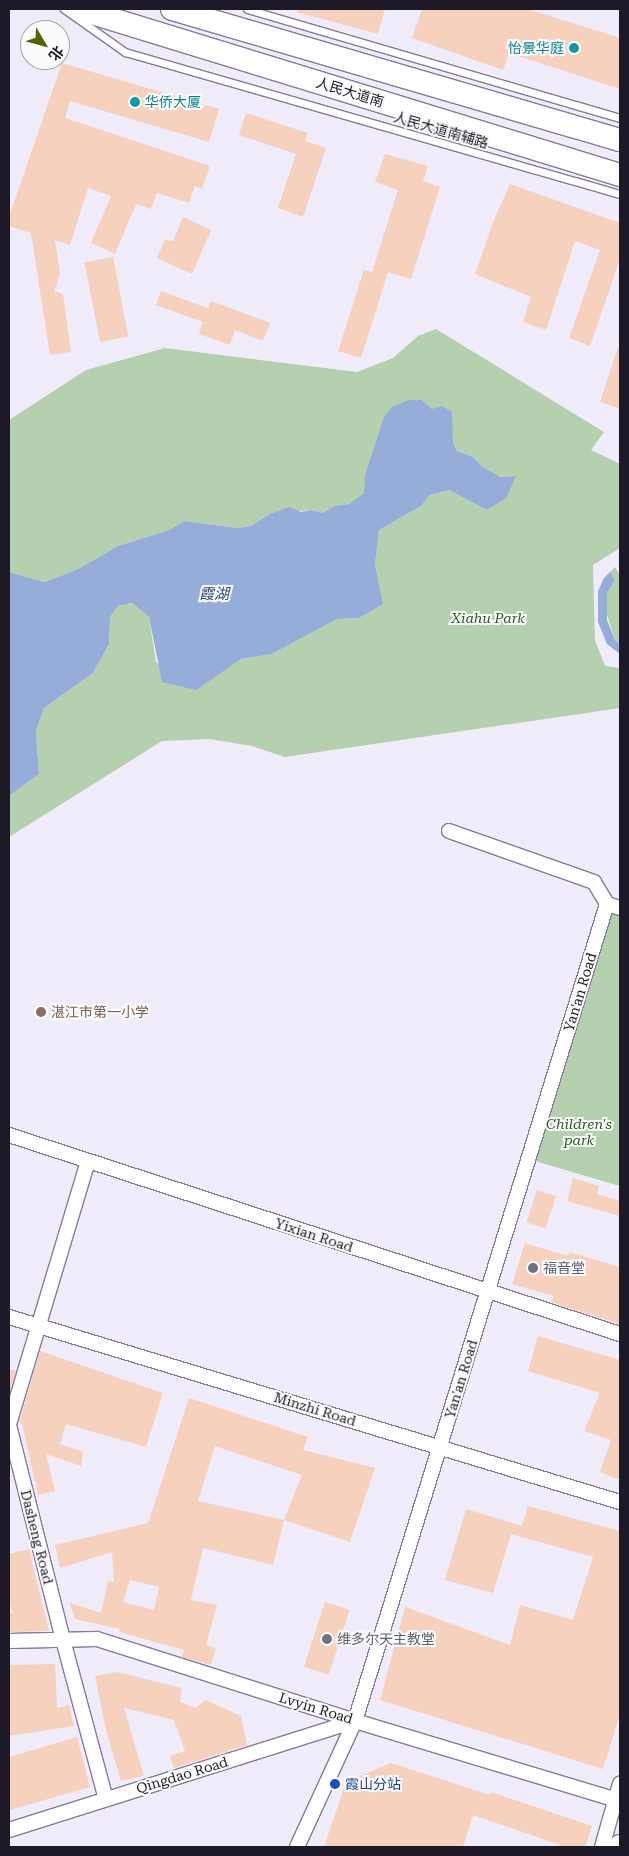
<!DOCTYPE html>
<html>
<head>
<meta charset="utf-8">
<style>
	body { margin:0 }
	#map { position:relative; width:629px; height:1856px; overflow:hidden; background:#f1ecfa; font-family:"Roboto Serif","Noto Sans SC",serif }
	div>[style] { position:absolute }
	.green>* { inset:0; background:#b4d0af }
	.water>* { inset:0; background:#96adda }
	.building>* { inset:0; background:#f6d1bd; transform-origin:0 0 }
	.roads { filter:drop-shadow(1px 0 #867999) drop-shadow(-1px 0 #867999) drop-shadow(0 1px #867999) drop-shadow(0 -1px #867999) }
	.service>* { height:7px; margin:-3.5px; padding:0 3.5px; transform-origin:3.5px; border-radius:3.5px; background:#fff }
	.minor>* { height:14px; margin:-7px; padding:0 7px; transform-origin:7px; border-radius:7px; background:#fff }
	.primary>* { height:22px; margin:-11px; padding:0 11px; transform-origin:11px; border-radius:11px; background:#fff }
	.dots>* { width:14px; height:14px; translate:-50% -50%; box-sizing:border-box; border:2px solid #fcfcfc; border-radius:50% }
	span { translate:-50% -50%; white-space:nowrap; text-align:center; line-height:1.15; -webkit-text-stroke:4px #fcfcfc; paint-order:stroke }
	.culture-label { font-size:14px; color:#0d838f }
	.right { translate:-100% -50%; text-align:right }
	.left { translate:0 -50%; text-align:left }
	.street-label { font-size:14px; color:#1e1926 }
	.park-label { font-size:14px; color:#2a5821; font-style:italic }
	.education-label { font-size:14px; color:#785e54 }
	.worship-label { font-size:14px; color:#5b616d }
	.transit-label { font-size:14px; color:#164399 }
	.water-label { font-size:15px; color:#2d4980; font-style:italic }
	.frame { position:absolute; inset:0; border:10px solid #1e1926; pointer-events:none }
	.north { position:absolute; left:20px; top:20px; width:50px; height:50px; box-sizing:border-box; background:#fcfcfc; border:1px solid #a3a1a6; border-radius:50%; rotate:127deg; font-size:14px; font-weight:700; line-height:20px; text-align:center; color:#1e1926 }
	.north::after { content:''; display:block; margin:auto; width:18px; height:22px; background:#556202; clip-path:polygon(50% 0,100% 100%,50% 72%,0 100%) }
</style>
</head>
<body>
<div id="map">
	<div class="green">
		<i style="clip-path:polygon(436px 329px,604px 432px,591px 450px,620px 464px,620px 548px,593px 565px,595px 640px,605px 666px,620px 668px,620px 708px,285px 757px,252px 746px,209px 739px,162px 741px,9px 837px,9px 796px,39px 774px,36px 731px,44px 708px,93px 673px,109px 644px,110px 617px,118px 606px,132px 603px,149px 617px,156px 662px,196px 689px,241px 659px,272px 654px,337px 619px,359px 618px,382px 604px,375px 565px,379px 530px,421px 506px,430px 495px,449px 490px,487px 510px,515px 476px,501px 477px,483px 467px,473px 457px,457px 451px,453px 443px,451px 412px,432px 409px,422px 400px,380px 434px,365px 475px,365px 493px,349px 504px,334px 506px,323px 513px,311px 510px,270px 514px,251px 526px,238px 528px,184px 521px,169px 530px,118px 546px,78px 569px,45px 582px,9px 572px,9px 420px,86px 370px,165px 348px,357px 372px,393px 358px,418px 336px)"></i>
		<i style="clip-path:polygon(615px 567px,620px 575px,620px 645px,615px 640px,606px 611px,607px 593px,615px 580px,610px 572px)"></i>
		<i style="clip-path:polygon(607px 904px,620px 908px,620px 1186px,528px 1159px)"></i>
	</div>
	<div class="water">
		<i style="clip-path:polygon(409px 400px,422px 400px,432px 409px,442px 406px,452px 412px,453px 443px,457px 451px,473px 457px,483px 467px,501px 477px,516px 476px,506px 498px,487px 510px,449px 490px,430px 495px,421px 506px,379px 530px,375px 565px,383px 604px,359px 618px,337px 619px,272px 654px,241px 659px,196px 690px,162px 682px,149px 617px,132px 603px,118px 606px,110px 617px,109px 644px,93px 673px,44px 708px,36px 731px,39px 774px,9px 796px,9px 572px,45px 582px,78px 569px,118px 546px,169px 530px,184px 521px,238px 528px,251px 526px,270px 514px,289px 507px,301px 512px,311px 510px,323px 513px,334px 506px,349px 504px,364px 493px,365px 475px,384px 417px,392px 407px)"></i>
		<i style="clip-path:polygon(610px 572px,615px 580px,607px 593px,607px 620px,615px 640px,620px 645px,620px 654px,607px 644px,598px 622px,598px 591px,604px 578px)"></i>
	</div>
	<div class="building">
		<i style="clip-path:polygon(298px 9px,385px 9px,378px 34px,297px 12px)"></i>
		<i style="clip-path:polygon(422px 9px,528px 9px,620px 38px,620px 89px,509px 53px,503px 70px,412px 38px)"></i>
		<i style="clip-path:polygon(62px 63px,219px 109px,209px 142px,70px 101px,65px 118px,210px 166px,202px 189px,195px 186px,189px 203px,157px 193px,151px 209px,136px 204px,115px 254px,91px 243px,111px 196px,88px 188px,70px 245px,55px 240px,60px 274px,54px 291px,63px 294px,71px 352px,50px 355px,31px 233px,9px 226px,9px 217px)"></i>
		<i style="clip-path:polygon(246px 113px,308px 133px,305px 141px,326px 148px,303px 217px,278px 208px,296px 154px,239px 135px)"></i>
		<i style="clip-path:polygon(385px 154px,428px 166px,423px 181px,440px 187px,411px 279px,388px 272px,361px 358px,338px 351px,364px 270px,372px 272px,398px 190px,375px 182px)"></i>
		<i style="clip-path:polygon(510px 184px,620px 223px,620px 259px,590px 346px,569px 338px,600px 250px,575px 241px,546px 330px,523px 322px,531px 297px,475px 274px,494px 220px)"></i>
		<i style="clip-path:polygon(183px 217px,211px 230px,192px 274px,157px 258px,165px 240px,173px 241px)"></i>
		<i style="left:113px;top:257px;width:81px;height:29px;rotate:79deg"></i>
		<i style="clip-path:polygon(161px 291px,208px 308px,211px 301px,270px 323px,263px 341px,235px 330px,230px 345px,199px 334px,203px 322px,156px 305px)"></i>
		<i style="clip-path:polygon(618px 347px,620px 347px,620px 409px,600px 402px)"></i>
		<i style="clip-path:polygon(573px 1178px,599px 1186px,597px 1194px,620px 1201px,620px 1216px,567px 1201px)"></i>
		<i style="left:537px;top:1190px;width:20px;height:34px;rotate:18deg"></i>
		<i style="clip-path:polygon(525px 1243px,568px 1256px,569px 1252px,620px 1267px,620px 1324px,551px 1302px,554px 1296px,512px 1284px)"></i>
		<i style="clip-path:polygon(538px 1336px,620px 1360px,620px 1480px,600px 1472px,611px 1440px,584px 1431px,600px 1393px,528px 1371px)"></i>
		<i style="clip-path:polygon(40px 1351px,163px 1393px,146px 1447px,66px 1424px,60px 1444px,83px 1452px,81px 1466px,46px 1454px,55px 1491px,38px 1495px,22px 1424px,19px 1423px)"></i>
		<i style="clip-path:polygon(9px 1369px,16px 1371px,9px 1395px)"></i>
		<i style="clip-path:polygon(evenodd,189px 1398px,308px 1437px,303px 1450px,375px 1468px,350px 1542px,284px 1520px,273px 1565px,203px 1548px,191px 1600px,217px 1605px,206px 1645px,216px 1649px,211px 1665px,182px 1657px,184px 1650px,119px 1632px,120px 1629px,75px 1619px,70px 1603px,101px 1613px,108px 1581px,114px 1582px,112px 1552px,60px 1568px,55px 1545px,148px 1523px,189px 1398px,215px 1446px,302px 1475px,284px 1520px,198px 1501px,215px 1446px,189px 1398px,130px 1580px,159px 1587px,154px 1610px,123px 1602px,130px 1580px)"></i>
		<i style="clip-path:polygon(528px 1506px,620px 1531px,620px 1714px,603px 1769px,380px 1700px,405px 1607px,510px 1645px,520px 1605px,573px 1620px,593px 1557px,511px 1534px,493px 1593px,445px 1580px,466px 1509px,522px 1526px)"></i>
		<i style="clip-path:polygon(29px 1549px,49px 1631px,9px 1632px,9px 1613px,12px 1613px,9px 1597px,9px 1554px)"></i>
		<i style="left:325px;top:1602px;width:26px;height:68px;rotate:18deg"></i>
		<i style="clip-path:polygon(55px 1664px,57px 1708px,69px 1705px,74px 1726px,9px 1736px,9px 1665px)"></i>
		<i style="clip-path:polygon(117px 1672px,182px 1688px,180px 1702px,196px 1708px,205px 1700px,241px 1716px,247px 1745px,174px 1768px,170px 1756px,185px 1751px,174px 1720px,124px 1708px,144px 1776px,121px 1781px,106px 1730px,95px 1676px)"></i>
		<i style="clip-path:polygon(77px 1737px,90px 1787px,10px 1810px,9px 1757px)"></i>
		<i style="clip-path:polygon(391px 1763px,490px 1795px,491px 1792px,592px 1826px,585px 1847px,559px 1847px,560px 1845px,473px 1815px,463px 1847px,324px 1847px,346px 1782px)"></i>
	</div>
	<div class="roads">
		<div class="service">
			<i style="left:64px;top:9px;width:75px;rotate:35.2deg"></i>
			<i style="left:125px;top:52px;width:515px;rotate:16.01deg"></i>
			<i style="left:247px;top:9px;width:389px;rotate:16.3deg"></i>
		</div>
		<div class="minor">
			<i style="left:449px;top:831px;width:154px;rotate:19.4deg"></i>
			<i style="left:594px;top:882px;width:26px;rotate:59deg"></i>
			<i style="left:607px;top:904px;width:14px;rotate:17deg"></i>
			<i style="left:9px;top:1135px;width:643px;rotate:18.04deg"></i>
			<i style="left:88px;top:1161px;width:276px;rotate:106.7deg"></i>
			<i style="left:9px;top:1425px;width:222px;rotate:75.9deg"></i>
			<i style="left:63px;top:1640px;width:165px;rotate:74.9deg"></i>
			<i style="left:9px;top:1317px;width:638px;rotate:16.85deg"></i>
			<i style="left:9px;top:1641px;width:88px;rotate:-1.3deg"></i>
			<i style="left:97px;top:1639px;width:271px;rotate:17.6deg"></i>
			<i style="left:355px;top:1721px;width:277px;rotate:16.8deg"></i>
			<i style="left:9px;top:1830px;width:363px;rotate:-17.5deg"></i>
			<i style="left:297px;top:1847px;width:139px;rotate:-65.3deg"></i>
			<i style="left:355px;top:1721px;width:855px;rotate:-72.86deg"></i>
			<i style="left:602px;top:1847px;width:66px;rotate:-74.1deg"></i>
		</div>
		<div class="primary">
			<i style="left:79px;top:9px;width:566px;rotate:17.06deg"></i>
			<i style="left:172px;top:9px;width:467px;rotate:16.3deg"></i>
			<i style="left:620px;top:1847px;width:1px;rotate:-90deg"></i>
		</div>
	</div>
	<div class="dots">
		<i style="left:574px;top:48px;background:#0f9aa8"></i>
		<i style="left:135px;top:102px;background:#0f9aa8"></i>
		<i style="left:41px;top:1012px;background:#8d6e63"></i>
		<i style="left:533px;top:1268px;background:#6b7280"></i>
		<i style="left:327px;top:1639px;background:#6b7280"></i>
		<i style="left:335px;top:1784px;background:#1a4fb4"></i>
	</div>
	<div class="culture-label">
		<span class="right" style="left:564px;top:48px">怡景华庭</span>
		<span class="left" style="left:145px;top:102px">华侨大厦</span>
	</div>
	<div class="street-label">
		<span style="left:350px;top:92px;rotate:17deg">人民大道南</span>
		<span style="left:441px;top:130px;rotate:16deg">人民大道南辅路</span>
		<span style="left:580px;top:992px;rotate:-73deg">Yan'an Road</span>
		<span style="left:314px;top:1235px;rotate:18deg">Yixian Road</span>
		<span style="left:461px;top:1379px;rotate:-73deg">Yan'an Road</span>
		<span style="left:315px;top:1409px;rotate:17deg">Minzhi Road</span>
		<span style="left:37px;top:1537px;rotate:76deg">Dasheng Road</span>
		<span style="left:316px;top:1708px;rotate:17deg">Lvyin Road</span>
		<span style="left:182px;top:1775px;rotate:-17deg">Qingdao Road</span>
	</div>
	<div class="park-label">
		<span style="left:488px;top:618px">Xiahu Park</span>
		<span style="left:579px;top:1132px">Children's<br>park</span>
	</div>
	<div class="education-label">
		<span class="left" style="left:51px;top:1012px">湛江市第一小学</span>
	</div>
	<div class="worship-label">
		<span class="left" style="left:543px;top:1268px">福音堂</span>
		<span class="left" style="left:337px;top:1639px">维多尔天主教堂</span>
	</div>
	<div class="transit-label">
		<span class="left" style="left:345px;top:1784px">霞山分站</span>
	</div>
	<div class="water-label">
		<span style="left:214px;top:595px">霞湖</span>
	</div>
	<div class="frame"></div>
	<div class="north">北</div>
</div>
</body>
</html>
